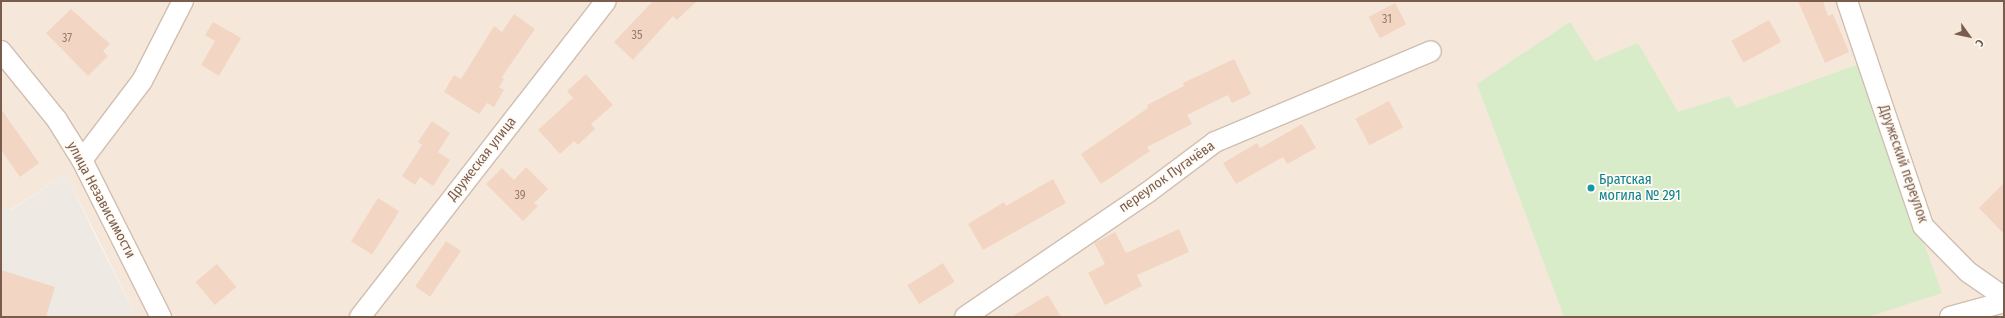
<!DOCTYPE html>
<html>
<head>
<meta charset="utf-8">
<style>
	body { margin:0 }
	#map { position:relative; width:2005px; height:318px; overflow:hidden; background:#fdf6ec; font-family:"Fira Sans Condensed",sans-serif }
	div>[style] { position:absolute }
	.residential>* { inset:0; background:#f5e8da }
	.industrial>* { inset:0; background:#efe9e4 }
	.green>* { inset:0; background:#d8ecc9 }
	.building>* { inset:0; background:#f3d5c3; transform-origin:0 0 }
	.roads { filter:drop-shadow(1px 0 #d1beb0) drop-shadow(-1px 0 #d1beb0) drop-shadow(0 1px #d1beb0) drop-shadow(0 -1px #d1beb0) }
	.street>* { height:20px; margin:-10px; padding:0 10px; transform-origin:10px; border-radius:10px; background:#fff }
	.dots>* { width:11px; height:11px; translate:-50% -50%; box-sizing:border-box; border:2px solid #fffaf3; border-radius:50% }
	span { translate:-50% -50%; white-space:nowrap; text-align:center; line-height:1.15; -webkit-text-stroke:3.5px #fffaf3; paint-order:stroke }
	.number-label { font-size:12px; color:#987a6a }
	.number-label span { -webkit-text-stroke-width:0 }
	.street-label { font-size:14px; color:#7a5c4d }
	.culture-label { font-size:14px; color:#0d838f }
	.left { translate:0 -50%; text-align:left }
	.frame { position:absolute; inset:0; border:2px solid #7a5c4d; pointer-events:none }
	.north { position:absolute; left:1949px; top:16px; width:40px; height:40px; -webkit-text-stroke:3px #fffaf3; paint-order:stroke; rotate:123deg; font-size:11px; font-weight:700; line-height:16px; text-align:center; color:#7a5c4d }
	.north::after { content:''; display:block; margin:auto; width:14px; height:18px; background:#7a5c4d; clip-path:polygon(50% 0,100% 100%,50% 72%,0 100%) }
</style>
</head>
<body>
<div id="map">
	<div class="residential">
		<i style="clip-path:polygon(1px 1px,2004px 1px,2004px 317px,137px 317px,66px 174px,10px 210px,1px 205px)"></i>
	</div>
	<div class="industrial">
		<i style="clip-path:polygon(66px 174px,97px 239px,137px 317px,1px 317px,1px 205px,11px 210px)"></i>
	</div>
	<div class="green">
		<i style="clip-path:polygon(1570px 22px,1595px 61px,1638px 43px,1678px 112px,1729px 96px,1737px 108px,1859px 64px,1942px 293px,1868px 317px,1564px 317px,1477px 84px)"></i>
	</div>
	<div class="building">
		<i style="clip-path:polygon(653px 1px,697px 1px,677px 20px,673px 16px,633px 60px,614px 42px)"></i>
		<i style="clip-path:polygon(1798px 1px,1823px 1px,1828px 16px,1833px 14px,1849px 52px,1825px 63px)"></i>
		<i style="left:1395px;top:3px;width:24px;height:30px;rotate:62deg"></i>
		<i style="clip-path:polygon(71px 9px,110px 44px,103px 51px,108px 56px,88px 76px,46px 33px)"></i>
		<i style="clip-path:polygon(514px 14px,535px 29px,502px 77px,504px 79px,499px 87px,504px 90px,494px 107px,487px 103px,479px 114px,444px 92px,454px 75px,461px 79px,494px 26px,502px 32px)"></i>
		<i style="left:1769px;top:20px;width:25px;height:43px;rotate:61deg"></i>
		<i style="clip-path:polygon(213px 22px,241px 38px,219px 76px,201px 65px,215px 41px,205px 35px)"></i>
		<i style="clip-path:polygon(1234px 59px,1251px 94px,1232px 103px,1228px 95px,1187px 115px,1192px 124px,1147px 147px,1150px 151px,1101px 184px,1081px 154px,1148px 108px,1147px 105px,1184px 86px,1183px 83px)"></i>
		<i style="clip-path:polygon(586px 74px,613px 105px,591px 124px,595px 129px,578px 145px,574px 141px,560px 154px,538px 130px,573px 98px,567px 91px)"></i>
		<i style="left:1389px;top:101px;width:30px;height:38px;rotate:62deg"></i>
		<i style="clip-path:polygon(1px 109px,39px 163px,20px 177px,1px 150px)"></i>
		<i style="clip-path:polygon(432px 121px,450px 133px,438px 152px,450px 160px,433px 186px,420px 177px,415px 185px,402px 176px,422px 145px,418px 142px)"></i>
		<i style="clip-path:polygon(1302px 124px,1316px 148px,1287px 164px,1283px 157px,1236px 184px,1223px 163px,1257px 143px,1260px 148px)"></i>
		<i style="clip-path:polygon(526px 167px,548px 189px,534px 203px,538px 206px,523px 221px,486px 184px,502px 168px,514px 180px)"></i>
		<i style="clip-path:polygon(1053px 179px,1066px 203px,983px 250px,968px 224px,1004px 202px,1006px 206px)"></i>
		<i style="clip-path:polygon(2004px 183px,2004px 234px,1979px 208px)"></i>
		<i style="left:378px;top:198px;width:25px;height:51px;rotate:32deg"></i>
		<i style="clip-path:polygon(1179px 229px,1189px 252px,1137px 275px,1142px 286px,1105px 305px,1088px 273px,1105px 264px,1094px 243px,1115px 232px,1126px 253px)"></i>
		<i style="left:446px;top:241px;width:18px;height:55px;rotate:34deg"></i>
		<i style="left:943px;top:263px;width:22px;height:42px;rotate:58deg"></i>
		<i style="left:217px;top:264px;width:30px;height:28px;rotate:50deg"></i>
		<i style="clip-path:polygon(1px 270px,55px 287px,46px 317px,1px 317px)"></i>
		<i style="clip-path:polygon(1048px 295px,1061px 317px,1011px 317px)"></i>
	</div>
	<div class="roads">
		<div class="street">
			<i style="left:1847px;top:1px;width:237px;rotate:71.3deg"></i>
			<i style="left:1923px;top:226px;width:64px;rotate:45.6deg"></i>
			<i style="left:1968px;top:272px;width:44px;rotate:34.8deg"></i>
			<i style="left:1px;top:51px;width:89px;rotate:50.9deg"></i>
			<i style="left:57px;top:120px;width:47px;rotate:58deg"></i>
			<i style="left:82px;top:160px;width:176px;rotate:63.3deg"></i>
			<i style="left:82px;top:160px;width:99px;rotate:-52.8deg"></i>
			<i style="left:142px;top:81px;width:90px;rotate:-62.9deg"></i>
			<i style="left:360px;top:317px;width:400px;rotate:-52.1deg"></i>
			<i style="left:965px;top:317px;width:220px;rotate:-34.3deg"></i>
			<i style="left:1147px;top:193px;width:85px;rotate:-36.9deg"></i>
			<i style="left:1215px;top:142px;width:234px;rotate:-22.8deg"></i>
			<i style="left:1950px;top:317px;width:56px;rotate:-15.5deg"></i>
		</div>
	</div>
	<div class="dots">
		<i style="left:1591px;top:188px;background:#0f9aa8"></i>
	</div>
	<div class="number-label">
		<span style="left:1387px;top:20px">31</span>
		<span style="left:637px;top:36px">35</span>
		<span style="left:67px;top:39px">37</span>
		<span style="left:520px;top:196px">39</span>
	</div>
	<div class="street-label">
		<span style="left:482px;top:159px;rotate:-52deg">Дружеская улица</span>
		<span style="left:1903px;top:164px;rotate:71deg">Дружеский переулок</span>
		<span style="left:1167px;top:177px;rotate:-35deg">переулок Пугачёва</span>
		<span style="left:101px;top:200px;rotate:62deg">улица Независимости</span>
	</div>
	<div class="culture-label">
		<span class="left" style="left:1599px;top:188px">Братская<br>могила № 291</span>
	</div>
	<div class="frame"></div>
	<div class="north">С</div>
</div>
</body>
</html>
